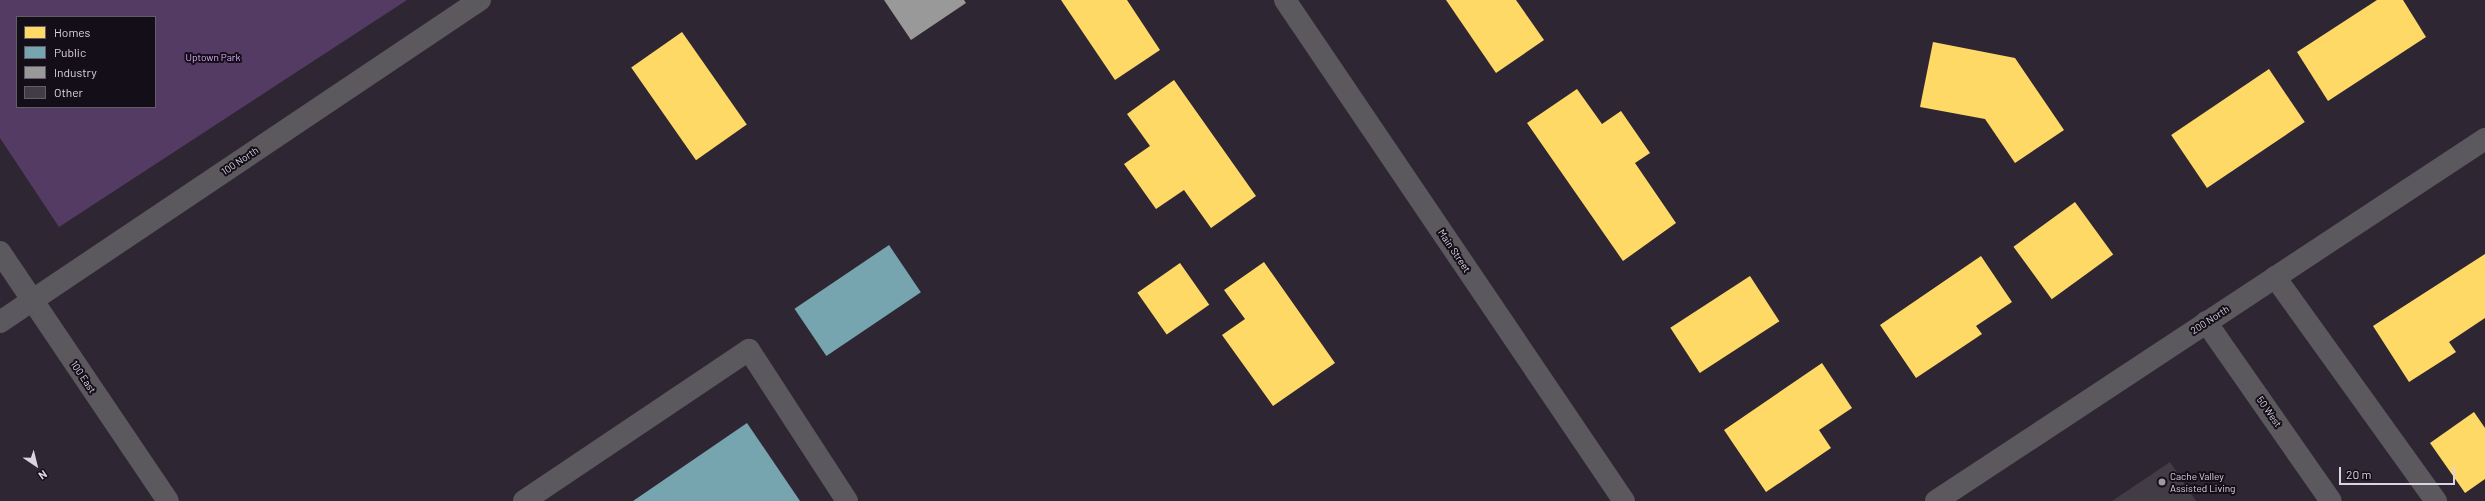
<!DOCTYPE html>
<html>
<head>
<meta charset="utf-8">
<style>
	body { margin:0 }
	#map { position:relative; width:2485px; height:501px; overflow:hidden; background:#2e2733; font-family:Barlow,sans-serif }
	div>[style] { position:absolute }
	.green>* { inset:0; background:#543b64 }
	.homes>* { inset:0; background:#ffd966; transform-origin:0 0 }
	.public>* { inset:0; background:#76a5af; transform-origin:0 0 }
	.industry>* { inset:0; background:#999 }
	.building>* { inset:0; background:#423c46 }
	.minor>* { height:22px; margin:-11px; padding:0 11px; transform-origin:11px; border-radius:11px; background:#5b585e }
	.dots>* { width:11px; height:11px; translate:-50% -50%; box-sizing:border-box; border:2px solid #140e18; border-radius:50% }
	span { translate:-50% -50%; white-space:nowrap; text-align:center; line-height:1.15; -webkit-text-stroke:4px #140e18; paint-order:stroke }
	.park-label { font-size:10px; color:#d9a7fa }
	.street-label { font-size:10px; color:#dcd3e3 }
	.poi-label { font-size:10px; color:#dcd3e3 }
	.left { translate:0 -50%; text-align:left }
	.legend { position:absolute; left:16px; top:16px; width:140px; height:92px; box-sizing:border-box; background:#140e18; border:1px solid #645d69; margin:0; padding:5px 7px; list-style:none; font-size:12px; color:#dcd3e3 }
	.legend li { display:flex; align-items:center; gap:8px; height:20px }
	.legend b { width:20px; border:1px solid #645d69 }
	.north { position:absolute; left:16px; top:445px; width:40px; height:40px; -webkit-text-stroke:3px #140e18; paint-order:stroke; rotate:145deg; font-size:11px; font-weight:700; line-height:16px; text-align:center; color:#dcd3e3 }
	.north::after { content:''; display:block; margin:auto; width:14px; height:18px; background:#dcd3e3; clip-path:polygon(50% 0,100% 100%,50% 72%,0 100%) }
	.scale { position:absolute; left:2339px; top:467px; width:116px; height:18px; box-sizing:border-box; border:2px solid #dcd3e3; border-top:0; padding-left:5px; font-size:12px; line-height:14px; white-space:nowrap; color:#dcd3e3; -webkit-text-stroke:3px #140e18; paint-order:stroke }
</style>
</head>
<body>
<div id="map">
	<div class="green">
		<i style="clip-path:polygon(evenodd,0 0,407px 0,59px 227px,0 138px,0 0,17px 17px,155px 17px,155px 107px,17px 107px,17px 17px)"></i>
	</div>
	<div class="homes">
		<i style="clip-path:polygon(1061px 0,1127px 0,1160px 50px,1115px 80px)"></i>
		<i style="clip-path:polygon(1446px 0,1516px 0,1544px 40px,1496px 73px)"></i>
		<i style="clip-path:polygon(2377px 0,2403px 0,2426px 37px,2328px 101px,2297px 52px)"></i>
		<i style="left:682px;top:32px;width:113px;height:62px;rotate:55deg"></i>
		<i style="clip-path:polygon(1933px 42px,2015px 58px,2064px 130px,2015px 163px,1985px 119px,1920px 107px)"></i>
		<i style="left:2269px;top:69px;width:64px;height:118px;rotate:56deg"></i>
		<i style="clip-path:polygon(1174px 80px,1256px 196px,1211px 228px,1184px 190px,1156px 209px,1124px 164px,1150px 146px,1127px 114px)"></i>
		<i style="clip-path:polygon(1577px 89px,1602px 124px,1621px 111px,1650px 153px,1635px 163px,1676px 223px,1623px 261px,1527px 123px)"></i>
		<i style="left:2075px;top:202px;width:65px;height:76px;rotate:54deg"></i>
		<i style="clip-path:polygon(2485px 254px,2485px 318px,2449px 342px,2456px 352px,2409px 382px,2373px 326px)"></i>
		<i style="clip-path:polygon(1981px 256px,2012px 302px,1976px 326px,1982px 334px,1916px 378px,1880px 325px)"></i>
		<i style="clip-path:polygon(1264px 262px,1335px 363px,1273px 406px,1222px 335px,1245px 319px,1224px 290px)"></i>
		<i style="left:1180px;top:263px;width:51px;height:52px;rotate:55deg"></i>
		<i style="left:1750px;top:276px;width:54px;height:95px;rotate:57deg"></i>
		<i style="clip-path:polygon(1822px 363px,1852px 408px,1819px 430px,1831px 448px,1766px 492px,1724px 430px)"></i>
		<i style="clip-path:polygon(2474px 412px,2485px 428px,2485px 479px,2465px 493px,2430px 443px)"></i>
	</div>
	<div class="public">
		<i style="left:889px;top:245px;width:57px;height:114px;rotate:56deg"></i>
		<i style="clip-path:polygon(747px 423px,800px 501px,633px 501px)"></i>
	</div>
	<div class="industry">
		<i style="clip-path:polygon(884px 0,964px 0,966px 3px,911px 40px)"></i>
	</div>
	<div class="building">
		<i style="clip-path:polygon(2170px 462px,2196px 501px,2112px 501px)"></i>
	</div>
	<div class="minor">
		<i style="left:1285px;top:0;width:605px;rotate:55.92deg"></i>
		<i style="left:0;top:252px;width:300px;rotate:56deg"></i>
		<i style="left:2275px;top:277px;width:276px;rotate:54.3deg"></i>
		<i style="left:0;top:322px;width:578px;rotate:-33.86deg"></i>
		<i style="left:2206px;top:322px;width:218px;rotate:55.1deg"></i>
		<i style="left:524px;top:501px;width:271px;rotate:-33.9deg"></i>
		<i style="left:749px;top:350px;width:180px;rotate:57deg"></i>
		<i style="left:1936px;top:501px;width:658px;rotate:-33.4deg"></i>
	</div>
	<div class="dots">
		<i style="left:2162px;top:482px;background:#9f97a5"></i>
	</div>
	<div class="park-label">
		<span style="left:213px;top:58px">Uptown Park</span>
	</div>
	<div class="street-label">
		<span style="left:240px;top:161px;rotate:-34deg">100 North</span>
		<span style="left:1454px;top:251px;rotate:56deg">Main Street</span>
		<span style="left:2210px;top:320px;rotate:-33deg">200 North</span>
		<span style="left:83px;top:377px;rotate:56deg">100 East</span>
		<span style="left:2269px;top:412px;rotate:55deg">50 West</span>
	</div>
	<div class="poi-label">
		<span class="left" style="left:2170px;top:482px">Cache Valley<br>Assisted Living</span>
	</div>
	<ul class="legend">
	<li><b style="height:11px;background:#ffd966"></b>Homes</li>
	<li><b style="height:11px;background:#76a5af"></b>Public</li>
	<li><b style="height:11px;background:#999"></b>Industry</li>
	<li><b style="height:11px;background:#423c46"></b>Other</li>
	</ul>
	<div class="north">N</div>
	<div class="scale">20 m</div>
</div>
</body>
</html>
